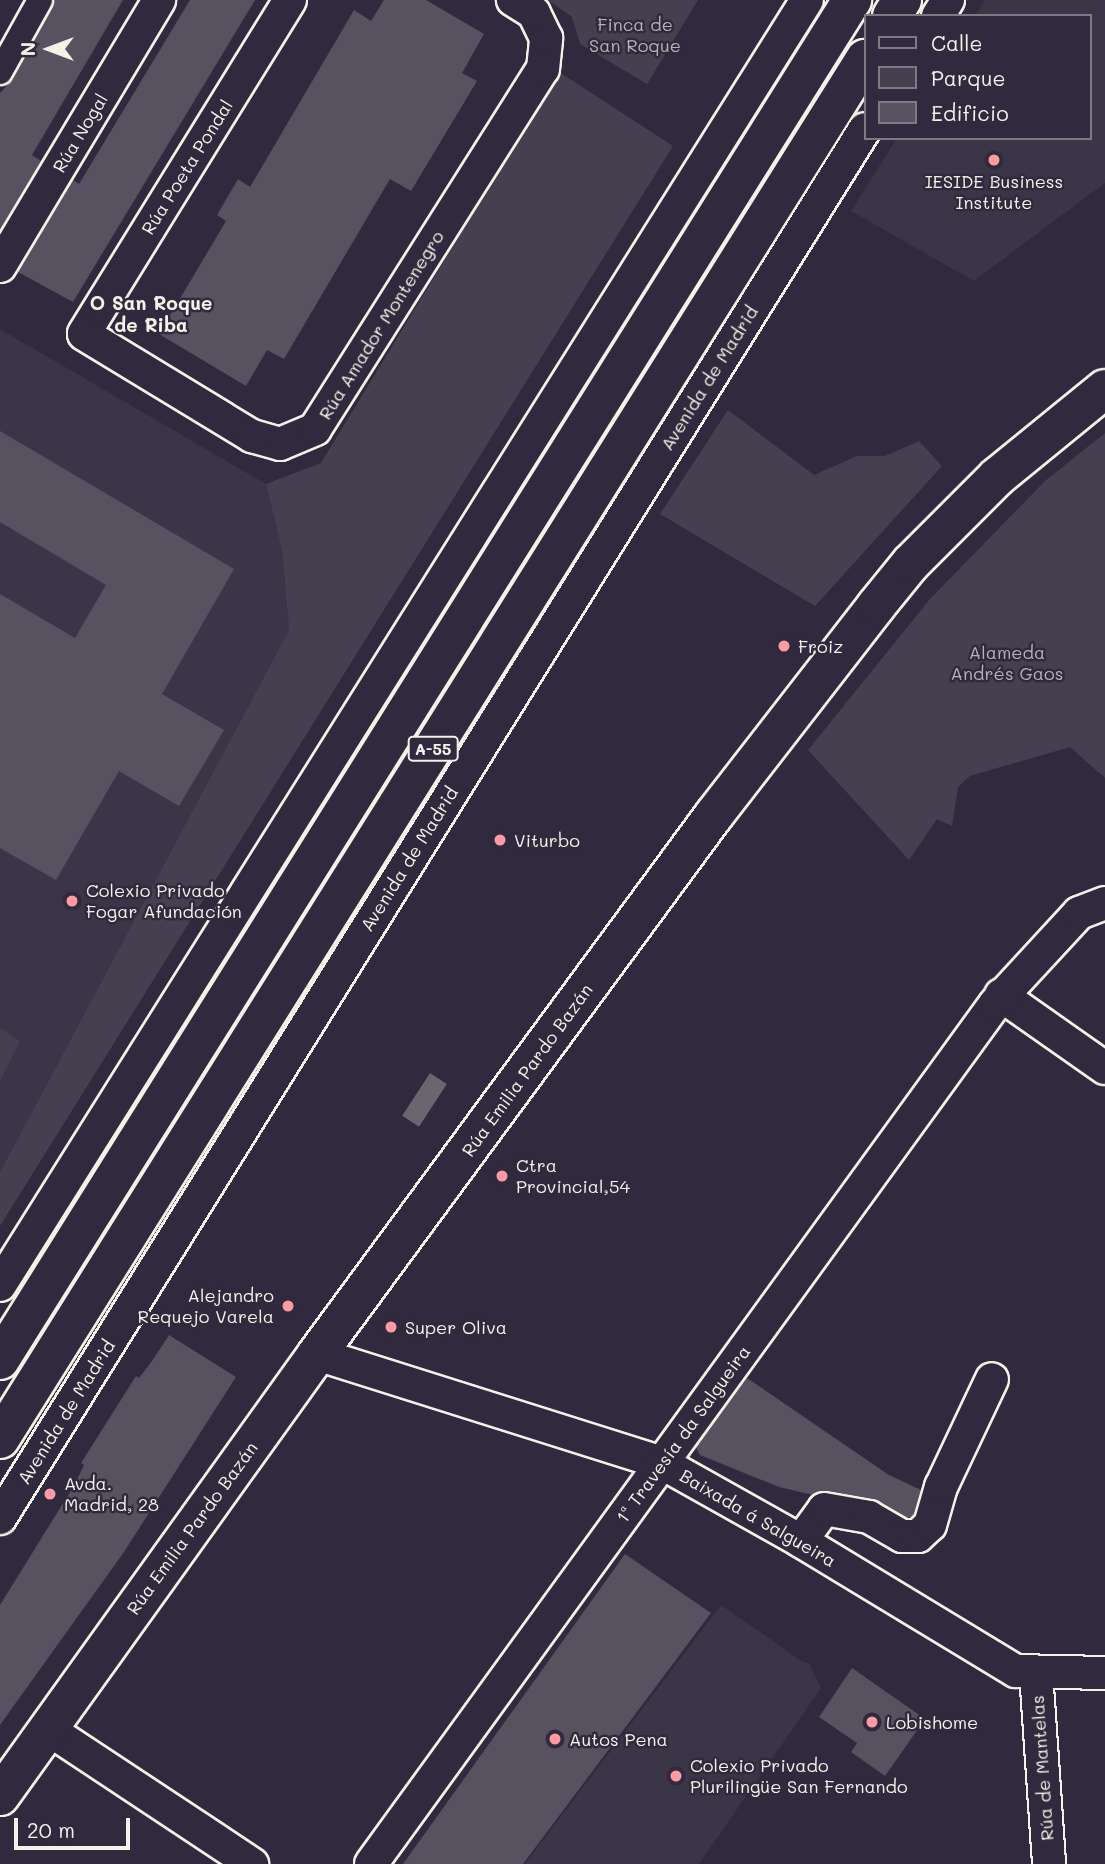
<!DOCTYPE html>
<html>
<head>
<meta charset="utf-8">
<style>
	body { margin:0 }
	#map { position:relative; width:1105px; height:1864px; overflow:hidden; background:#2f2a3d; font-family:Mali,sans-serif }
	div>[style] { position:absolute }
	.built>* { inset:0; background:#3b3647 }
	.green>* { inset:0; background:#454050 }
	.water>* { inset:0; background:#6a6670; transform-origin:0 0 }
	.building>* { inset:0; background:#56525f }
	.roads { filter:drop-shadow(2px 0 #f4f1e8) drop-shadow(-2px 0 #f4f1e8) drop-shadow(0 2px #f4f1e8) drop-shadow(0 -2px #f4f1e8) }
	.pedestrian>* { height:24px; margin:-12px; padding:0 12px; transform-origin:12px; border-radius:12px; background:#2f2a3d }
	.minor>* { height:32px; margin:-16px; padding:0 16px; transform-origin:16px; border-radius:16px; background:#2f2a3d }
	.tertiary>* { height:38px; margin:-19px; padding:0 19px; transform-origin:19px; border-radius:19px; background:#2f2a3d }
	.trunk>* { height:38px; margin:-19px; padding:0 19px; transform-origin:19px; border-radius:19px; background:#2f2a3d }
	.dots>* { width:19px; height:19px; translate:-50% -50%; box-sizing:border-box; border:4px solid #2f2a3d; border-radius:50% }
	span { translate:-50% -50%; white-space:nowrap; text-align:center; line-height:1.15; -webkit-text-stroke:5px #2f2a3d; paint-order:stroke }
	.shield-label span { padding:2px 5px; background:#2f2a3d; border:2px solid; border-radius:5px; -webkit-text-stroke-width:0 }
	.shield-label { font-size:16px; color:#f4f1e8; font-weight:700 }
	.park-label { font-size:18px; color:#b7b3b3 }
	.street-label { font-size:18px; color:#f4f1e8 }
	.poi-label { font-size:18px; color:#f4f1e8 }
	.left { translate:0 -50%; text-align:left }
	.right { translate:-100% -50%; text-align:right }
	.neighbourhood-label { font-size:19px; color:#f4f1e8; font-weight:700 }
	.legend { position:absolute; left:864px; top:14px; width:228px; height:126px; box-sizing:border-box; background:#2f2a3d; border:2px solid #7e7a81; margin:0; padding:9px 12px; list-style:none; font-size:21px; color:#f4f1e8 }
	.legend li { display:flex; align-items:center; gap:14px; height:35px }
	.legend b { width:35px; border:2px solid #7e7a81 }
	.north { position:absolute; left:14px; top:14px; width:70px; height:70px; -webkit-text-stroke:5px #2f2a3d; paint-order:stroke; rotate:270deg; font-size:19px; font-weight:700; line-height:28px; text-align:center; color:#f4f1e8 }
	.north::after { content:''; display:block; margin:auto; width:24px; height:32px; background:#f4f1e8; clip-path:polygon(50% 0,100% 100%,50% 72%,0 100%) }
	.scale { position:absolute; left:14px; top:1818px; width:116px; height:32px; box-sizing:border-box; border:4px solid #f4f1e8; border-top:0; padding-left:9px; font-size:21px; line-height:24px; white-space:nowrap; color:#f4f1e8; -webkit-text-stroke:5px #2f2a3d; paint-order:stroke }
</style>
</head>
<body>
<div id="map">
	<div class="built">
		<i style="clip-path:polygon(985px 0,1105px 0,1105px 183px,974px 281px,851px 211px,897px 138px,1089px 138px,1089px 16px,975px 16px)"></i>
		<i style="clip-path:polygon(0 329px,266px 484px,282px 550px,289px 630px,0 1172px)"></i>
		<i style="clip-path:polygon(721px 1605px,803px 1662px,809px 1663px,821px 1688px,699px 1864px,525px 1864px)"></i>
	</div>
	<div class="green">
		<i style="clip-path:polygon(548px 0,698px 0,647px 84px,580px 44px,572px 17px)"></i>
		<i style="clip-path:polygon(559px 72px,673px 146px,0 1226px,0 1172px,289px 630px,282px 550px,266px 484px,321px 463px)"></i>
		<i style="clip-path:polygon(728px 410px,814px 475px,857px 456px,885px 456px,919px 441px,942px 466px,815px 606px,660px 514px)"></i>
		<i style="clip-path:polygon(1105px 433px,1105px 778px,1070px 747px,970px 776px,958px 787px,952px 826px,937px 819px,909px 860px,808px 750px,930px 599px,1045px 481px)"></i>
		<i style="clip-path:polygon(0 1028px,20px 1041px,0 1081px)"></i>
	</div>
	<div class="water">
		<i style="left:430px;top:1073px;width:20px;height:51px;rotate:33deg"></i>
	</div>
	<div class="building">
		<i style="clip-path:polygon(55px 0,123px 0,32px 155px,41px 161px,0 230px,0 93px,13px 79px)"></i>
		<i style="clip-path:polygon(190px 0,255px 0,73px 302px,18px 272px,73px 180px,79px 184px)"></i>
		<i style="clip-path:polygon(384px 0,426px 0,484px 34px,462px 73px,477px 81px,411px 191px,390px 179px,284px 359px,267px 350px,246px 386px,159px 334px,226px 221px,217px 215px,238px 179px,250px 187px,354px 10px,371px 21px)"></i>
		<i style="clip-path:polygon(0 431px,234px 569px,162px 694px,224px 730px,179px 806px,119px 771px,56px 880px,0 848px,0 594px,75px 638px,106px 585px,0 522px)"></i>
		<i style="clip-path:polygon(169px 1335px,236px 1377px,124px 1552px,0 1725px,0 1605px,75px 1484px,84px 1465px,81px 1463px,136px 1376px,139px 1378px,152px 1361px)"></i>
		<i style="clip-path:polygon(747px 1378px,889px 1475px,921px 1490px,914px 1515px,907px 1518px,872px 1499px,827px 1491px,813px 1495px,779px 1487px,700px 1455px,696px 1447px)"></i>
		<i style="clip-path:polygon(625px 1554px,711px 1613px,523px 1864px,403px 1864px)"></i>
		<i style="clip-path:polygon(852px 1668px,925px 1719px,885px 1776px,851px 1752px,857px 1743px,819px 1717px)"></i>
	</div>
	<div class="roads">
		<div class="pedestrian">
			<i style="left:0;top:72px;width:82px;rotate:-60.9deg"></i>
		</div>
		<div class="minor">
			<i style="left:290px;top:0;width:392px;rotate:121.7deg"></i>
			<i style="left:84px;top:334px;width:197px;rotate:31.3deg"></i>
			<i style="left:252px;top:436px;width:29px;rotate:16deg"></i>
			<i style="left:280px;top:444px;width:38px;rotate:-23deg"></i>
			<i style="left:315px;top:429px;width:426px;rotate:-57.7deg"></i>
			<i style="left:543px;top:69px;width:31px;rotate:-84deg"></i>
			<i style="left:546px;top:38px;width:28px;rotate:-116deg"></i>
			<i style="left:534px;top:13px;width:25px;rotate:-148deg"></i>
			<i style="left:938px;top:16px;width:19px;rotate:-58deg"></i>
			<i style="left:0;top:266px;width:310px;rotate:-59.1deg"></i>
			<i style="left:1001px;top:995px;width:127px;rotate:35.1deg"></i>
			<i style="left:0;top:1285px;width:1517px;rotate:-57.87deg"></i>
			<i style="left:317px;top:1354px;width:362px;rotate:17.5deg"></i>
			<i style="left:662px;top:1463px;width:159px;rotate:29.3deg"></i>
			<i style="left:801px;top:1541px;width:251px;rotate:31.2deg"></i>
			<i style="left:1016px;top:1671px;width:89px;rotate:1.3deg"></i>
			<i style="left:0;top:1518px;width:1636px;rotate:-58.09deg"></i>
			<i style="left:801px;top:1541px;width:39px;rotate:-54deg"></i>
			<i style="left:824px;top:1509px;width:46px;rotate:10.1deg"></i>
			<i style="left:869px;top:1517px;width:38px;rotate:30deg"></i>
			<i style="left:902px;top:1536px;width:16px"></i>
			<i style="left:918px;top:1536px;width:16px;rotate:-43deg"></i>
			<i style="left:930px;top:1525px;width:40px;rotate:-74deg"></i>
			<i style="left:941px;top:1487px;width:119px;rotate:-64.7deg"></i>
			<i style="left:1036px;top:1672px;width:192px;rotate:86.1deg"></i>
			<i style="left:48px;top:1729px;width:245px;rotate:33.5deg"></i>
			<i style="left:371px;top:1864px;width:1063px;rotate:-54.04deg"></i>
			<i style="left:995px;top:1004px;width:124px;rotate:-47.3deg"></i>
			<i style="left:1079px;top:913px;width:28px;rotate:-21deg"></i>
		</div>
		<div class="tertiary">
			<i style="left:0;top:1796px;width:544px;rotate:-54.35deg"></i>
			<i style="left:317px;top:1354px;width:669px;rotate:-53.63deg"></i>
			<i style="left:714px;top:815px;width:264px;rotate:-52.2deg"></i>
			<i style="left:876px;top:606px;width:55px;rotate:-50.9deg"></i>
			<i style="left:911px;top:563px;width:122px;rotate:-45deg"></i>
			<i style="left:997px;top:477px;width:139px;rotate:-39.2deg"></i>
		</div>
		<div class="trunk">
			<i style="left:892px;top:16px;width:19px;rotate:-58deg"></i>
			<i style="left:0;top:1360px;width:1605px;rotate:-57.93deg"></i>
			<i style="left:0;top:1439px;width:1629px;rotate:-57.92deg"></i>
		</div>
	</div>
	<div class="dots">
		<i style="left:994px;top:160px;background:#ff9aa2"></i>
		<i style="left:784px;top:646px;background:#ff9aa2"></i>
		<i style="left:500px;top:840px;background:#ff9aa2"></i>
		<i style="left:72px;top:901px;background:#ff9aa2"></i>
		<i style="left:502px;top:1176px;background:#ff9aa2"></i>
		<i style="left:288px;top:1306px;background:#ff9aa2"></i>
		<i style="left:391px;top:1327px;background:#ff9aa2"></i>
		<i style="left:50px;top:1494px;background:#ff9aa2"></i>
		<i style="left:872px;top:1722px;background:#ff9aa2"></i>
		<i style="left:555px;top:1739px;background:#ff9aa2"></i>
		<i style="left:676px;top:1776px;background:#ff9aa2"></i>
	</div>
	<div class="shield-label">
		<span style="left:433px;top:749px">A-55</span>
	</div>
	<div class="park-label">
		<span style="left:635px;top:35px">Finca de<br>San Roque</span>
		<span style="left:1007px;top:663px">Alameda<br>Andrés Gaos</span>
	</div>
	<div class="street-label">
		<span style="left:80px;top:133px;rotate:-59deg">Rúa Nogal</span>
		<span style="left:187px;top:167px;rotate:-58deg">Rúa Poeta Pondal</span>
		<span style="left:381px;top:325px;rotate:-58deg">Rúa Amador Montenegro</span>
		<span style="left:709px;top:378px;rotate:-58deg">Avenida de Madrid</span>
		<span style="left:409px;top:859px;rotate:-58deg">Avenida de Madrid</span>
		<span style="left:527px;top:1070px;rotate:-54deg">Rúa Emilia Pardo Bazán</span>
		<span style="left:66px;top:1412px;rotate:-58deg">Avenida de Madrid</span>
		<span style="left:683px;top:1434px;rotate:-54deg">1ª Travesía da Salgueira</span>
		<span style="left:758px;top:1518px;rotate:30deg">Baixada á Salgueira</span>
		<span style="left:192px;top:1528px;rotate:-54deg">Rúa Emilia Pardo Bazán</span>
		<span style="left:1042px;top:1768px;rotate:-94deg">Rúa de Mantelas</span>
	</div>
	<div class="poi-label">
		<span style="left:994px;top:192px">IESIDE Business<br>Institute</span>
		<span class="left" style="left:798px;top:646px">Froiz</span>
		<span class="left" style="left:514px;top:840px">Viturbo</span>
		<span class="left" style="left:86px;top:901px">Colexio Privado<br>Fogar Afundación</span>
		<span class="left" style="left:516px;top:1176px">Ctra<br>Provincial,54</span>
		<span class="right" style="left:274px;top:1306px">Alejandro<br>Requejo Varela</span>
		<span class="left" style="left:405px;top:1327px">Super Oliva</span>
		<span class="left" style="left:64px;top:1494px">Avda.<br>Madrid, 28</span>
		<span class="left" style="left:886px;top:1722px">Lobishome</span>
		<span class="left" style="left:569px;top:1739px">Autos Pena</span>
		<span class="left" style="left:690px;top:1776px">Colexio Privado<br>Plurilingüe San Fernando</span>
	</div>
	<div class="neighbourhood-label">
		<span style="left:151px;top:314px">O San Roque<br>de Riba</span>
	</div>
	<ul class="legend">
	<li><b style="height:9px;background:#2f2a3d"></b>Calle</li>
	<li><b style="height:19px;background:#454050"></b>Parque</li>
	<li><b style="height:19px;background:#56525f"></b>Edificio</li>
	</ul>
	<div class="north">N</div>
	<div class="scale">20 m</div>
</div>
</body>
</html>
